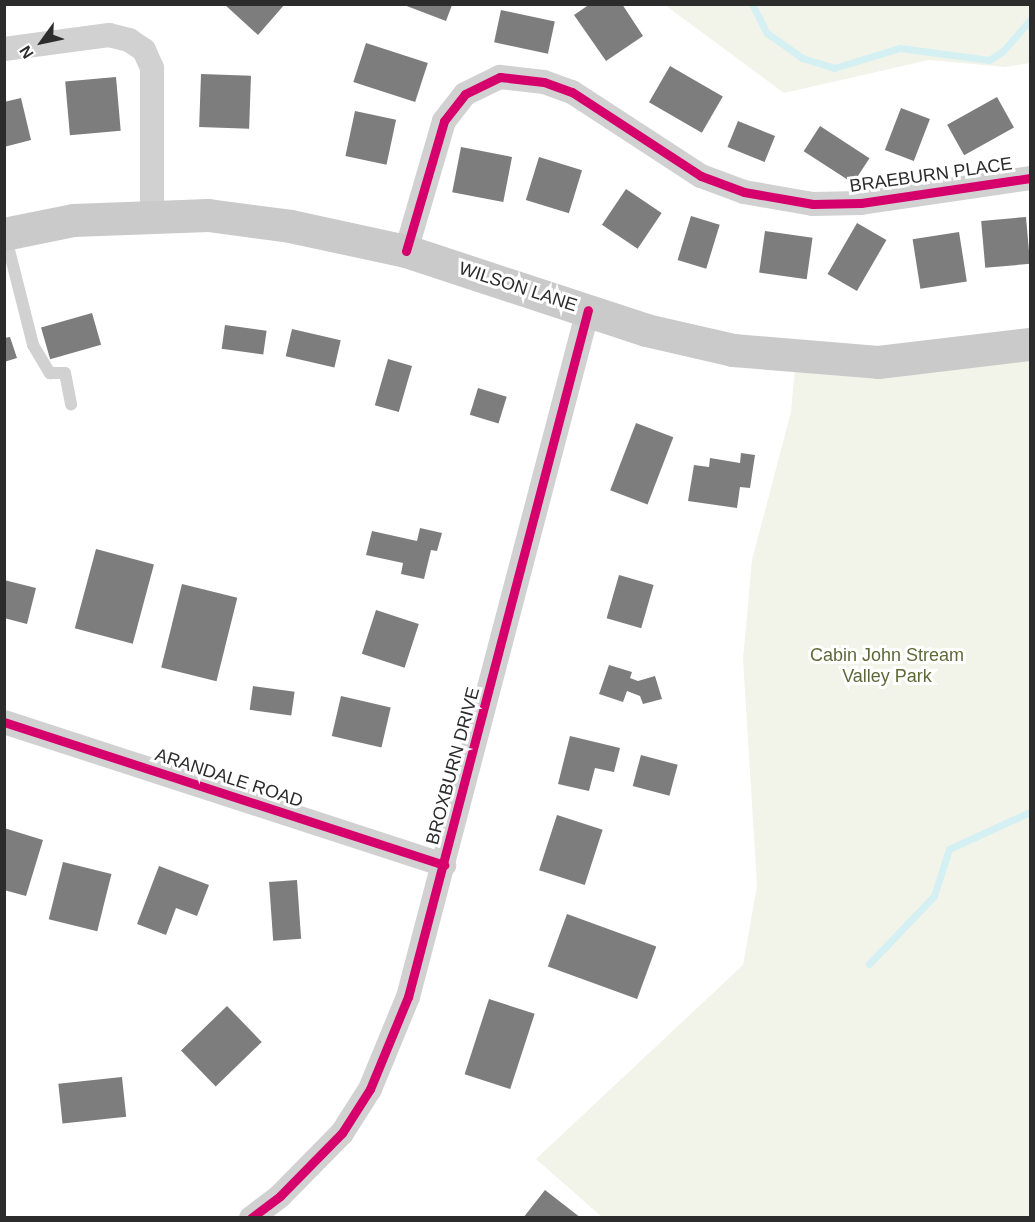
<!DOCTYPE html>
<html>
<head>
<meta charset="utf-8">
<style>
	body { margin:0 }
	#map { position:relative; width:1035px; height:1222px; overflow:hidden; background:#fff; font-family:Helvetica,sans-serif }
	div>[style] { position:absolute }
	.green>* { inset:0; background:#f2f4ea }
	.stream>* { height:7px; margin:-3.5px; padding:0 3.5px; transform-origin:3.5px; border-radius:3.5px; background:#d4f0f2 }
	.building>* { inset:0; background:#7d7d7d; transform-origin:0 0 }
	.lane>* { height:12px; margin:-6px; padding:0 6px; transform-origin:6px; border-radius:6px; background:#d1d1d1 }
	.street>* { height:24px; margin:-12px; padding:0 12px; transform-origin:12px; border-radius:12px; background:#d1d1d1 }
	.secondary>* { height:33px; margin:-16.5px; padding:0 16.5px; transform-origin:16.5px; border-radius:16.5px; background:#cacaca }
	.cycleway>* { height:9px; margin:-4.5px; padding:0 4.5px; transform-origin:4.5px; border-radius:4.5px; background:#d6006c }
	span { translate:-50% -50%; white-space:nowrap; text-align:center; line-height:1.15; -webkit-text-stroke:6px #fff; paint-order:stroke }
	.street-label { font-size:18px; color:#2c2c2c }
	.park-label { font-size:18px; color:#5e6938 }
	.frame { position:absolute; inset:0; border:6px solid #2c2c2c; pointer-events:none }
	.north { position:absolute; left:12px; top:12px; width:60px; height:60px; -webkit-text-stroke:4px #fff; paint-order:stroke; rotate:237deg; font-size:16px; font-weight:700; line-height:24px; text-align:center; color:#2c2c2c }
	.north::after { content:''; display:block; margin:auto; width:21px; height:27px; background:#2c2c2c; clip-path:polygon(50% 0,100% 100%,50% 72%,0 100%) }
</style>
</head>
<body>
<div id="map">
	<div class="green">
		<i style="clip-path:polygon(665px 5px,1030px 5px,1030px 63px,1005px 67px,929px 60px,784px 93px)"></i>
		<i style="clip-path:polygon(1030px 344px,1030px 1217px,602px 1217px,536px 1159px,743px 965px,757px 886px,743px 659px,752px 560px,791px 412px,796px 356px)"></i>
	</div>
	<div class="stream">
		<i style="left:752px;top:4px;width:33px;rotate:63deg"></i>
		<i style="left:767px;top:33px;width:43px;rotate:35.5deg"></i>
		<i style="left:802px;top:58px;width:34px;rotate:17deg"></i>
		<i style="left:834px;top:68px;width:69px;rotate:-16.9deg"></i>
		<i style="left:900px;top:48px;width:90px;rotate:7.7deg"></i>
		<i style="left:989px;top:60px;width:15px;rotate:-32deg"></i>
		<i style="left:1002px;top:52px;width:43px;rotate:-48.8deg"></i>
		<i style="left:869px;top:964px;width:94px;rotate:-46.3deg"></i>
		<i style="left:934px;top:896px;width:49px;rotate:-72.3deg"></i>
		<i style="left:949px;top:849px;width:89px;rotate:-24.6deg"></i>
	</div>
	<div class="building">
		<i style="clip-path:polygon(224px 4px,285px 4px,258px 35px)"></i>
		<i style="clip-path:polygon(590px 4px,622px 4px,643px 36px,606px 61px,574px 15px)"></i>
		<i style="clip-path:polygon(404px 5px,452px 5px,446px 21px)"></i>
		<i style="left:501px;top:10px;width:55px;height:33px;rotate:12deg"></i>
		<i style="left:366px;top:43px;width:65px;height:41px;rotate:18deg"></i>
		<i style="left:670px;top:66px;width:61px;height:42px;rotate:30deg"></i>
		<i style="left:201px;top:74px;width:50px;height:53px;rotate:2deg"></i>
		<i style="left:116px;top:77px;width:54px;height:51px;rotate:85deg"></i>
		<i style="left:997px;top:97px;width:35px;height:57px;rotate:61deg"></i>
		<i style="clip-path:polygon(21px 98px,31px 140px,4px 147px,4px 102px)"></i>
		<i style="left:901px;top:108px;width:31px;height:45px;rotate:21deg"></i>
		<i style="left:355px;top:111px;width:42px;height:46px;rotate:12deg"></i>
		<i style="left:738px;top:121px;width:40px;height:28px;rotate:22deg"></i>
		<i style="left:820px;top:126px;width:59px;height:30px;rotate:33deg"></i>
		<i style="left:461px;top:147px;width:52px;height:46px;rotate:11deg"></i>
		<i style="left:539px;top:157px;width:45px;height:45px;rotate:17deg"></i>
		<i style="left:626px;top:189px;width:43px;height:43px;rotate:34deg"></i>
		<i style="left:691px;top:216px;width:30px;height:46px;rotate:17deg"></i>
		<i style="left:1026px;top:217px;width:47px;height:45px;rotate:85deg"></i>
		<i style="left:857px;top:223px;width:34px;height:59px;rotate:30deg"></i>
		<i style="left:765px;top:231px;width:48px;height:42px;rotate:8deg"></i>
		<i style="left:959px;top:232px;width:50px;height:47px;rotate:81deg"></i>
		<i style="left:92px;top:313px;width:33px;height:53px;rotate:74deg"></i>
		<i style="left:225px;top:325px;width:42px;height:24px;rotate:8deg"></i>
		<i style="left:292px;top:329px;width:50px;height:28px;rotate:13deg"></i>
		<i style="clip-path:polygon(10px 337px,17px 358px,4px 362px,4px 338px)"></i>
		<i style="left:388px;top:359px;width:25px;height:48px;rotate:16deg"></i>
		<i style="left:478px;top:388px;width:30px;height:28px;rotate:17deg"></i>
		<i style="left:636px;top:423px;width:40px;height:72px;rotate:21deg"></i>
		<i style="clip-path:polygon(741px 453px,755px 455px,750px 488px,740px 487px,737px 508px,688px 501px,694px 465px,709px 467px,710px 458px,740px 463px)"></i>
		<i style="clip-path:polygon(420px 528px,442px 533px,437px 551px,431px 550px,424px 579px,401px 574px,403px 563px,366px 555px,372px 531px,417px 541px)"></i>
		<i style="left:96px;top:549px;width:60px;height:82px;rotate:15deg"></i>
		<i style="left:619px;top:575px;width:36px;height:45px;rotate:16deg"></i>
		<i style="clip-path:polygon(4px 580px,36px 588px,27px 624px,4px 618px)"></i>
		<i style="left:182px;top:584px;width:57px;height:86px;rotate:14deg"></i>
		<i style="left:376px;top:610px;width:45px;height:46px;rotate:18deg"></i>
		<i style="clip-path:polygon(609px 665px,632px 672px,630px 678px,638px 681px,655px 676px,662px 699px,643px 704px,640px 696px,627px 691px,623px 702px,599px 694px)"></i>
		<i style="left:253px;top:686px;width:42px;height:24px;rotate:8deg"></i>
		<i style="left:341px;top:696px;width:51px;height:41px;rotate:13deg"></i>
		<i style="clip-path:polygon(570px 736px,620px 748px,614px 772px,595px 768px,589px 791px,558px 784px)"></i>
		<i style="left:641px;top:755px;width:38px;height:32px;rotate:15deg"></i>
		<i style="left:557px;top:815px;width:48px;height:58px;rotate:18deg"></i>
		<i style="clip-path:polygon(4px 828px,43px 840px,26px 896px,4px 890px)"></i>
		<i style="left:63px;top:862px;width:50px;height:59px;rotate:14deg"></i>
		<i style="clip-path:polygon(159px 866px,209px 885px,197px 916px,176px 908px,166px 935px,137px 924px)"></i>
		<i style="left:297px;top:880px;width:59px;height:28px;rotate:86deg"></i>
		<i style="left:567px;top:914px;width:95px;height:56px;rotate:20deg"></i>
		<i style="left:489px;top:999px;width:48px;height:79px;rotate:18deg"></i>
		<i style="left:227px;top:1006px;width:50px;height:64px;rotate:46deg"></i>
		<i style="left:122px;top:1077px;width:40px;height:64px;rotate:84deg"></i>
		<i style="clip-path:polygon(545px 1190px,581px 1218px,523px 1218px)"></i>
	</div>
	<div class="lane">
		<i style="left:5px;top:234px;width:114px;rotate:75.8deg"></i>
		<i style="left:33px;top:345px;width:33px;rotate:59deg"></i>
		<i style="left:50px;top:373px;width:15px"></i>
		<i style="left:65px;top:373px;width:32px;rotate:79deg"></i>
	</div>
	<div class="street">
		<i style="left:4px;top:49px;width:106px;rotate:-7.6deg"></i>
		<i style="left:109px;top:35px;width:21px;rotate:14deg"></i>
		<i style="left:129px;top:40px;width:18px;rotate:34deg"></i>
		<i style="left:144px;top:50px;width:20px;rotate:66deg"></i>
		<i style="left:152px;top:68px;width:147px;rotate:90deg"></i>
		<i style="left:406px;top:251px;width:135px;rotate:-73.7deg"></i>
		<i style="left:444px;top:121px;width:34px;rotate:-52deg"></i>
		<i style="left:465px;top:94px;width:39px;rotate:-26deg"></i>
		<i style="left:500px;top:77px;width:44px;rotate:6.5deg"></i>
		<i style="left:544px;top:82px;width:30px;rotate:20deg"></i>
		<i style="left:572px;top:92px;width:154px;rotate:33.1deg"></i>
		<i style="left:701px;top:176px;width:46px;rotate:20.4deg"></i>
		<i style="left:744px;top:192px;width:70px;rotate:9.9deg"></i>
		<i style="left:813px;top:204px;width:48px;rotate:-1.2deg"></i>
		<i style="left:861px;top:203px;width:171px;rotate:-8.4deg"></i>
		<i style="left:4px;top:722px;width:463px;rotate:18deg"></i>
		<i style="left:251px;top:1218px;width:36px;rotate:-37deg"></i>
		<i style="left:280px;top:1196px;width:88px;rotate:-45.5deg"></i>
		<i style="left:342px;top:1133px;width:52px;rotate:-57.5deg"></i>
		<i style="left:370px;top:1089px;width:100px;rotate:-67.6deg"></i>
		<i style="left:408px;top:997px;width:710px;rotate:-75.32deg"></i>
	</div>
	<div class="secondary">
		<i style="left:4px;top:234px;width:70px;rotate:-11.5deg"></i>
		<i style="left:73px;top:220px;width:135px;rotate:-2.1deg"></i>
		<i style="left:208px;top:215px;width:83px;rotate:7.6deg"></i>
		<i style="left:290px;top:226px;width:119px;rotate:12.2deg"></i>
		<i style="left:406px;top:251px;width:253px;rotate:18.2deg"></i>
		<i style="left:646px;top:330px;width:89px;rotate:12.9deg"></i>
		<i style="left:733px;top:350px;width:145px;rotate:4.7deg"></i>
		<i style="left:878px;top:362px;width:153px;rotate:-6.8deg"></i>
	</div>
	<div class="cycleway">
		<i style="left:406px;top:251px;width:135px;rotate:-73.7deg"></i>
		<i style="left:444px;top:121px;width:34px;rotate:-52deg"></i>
		<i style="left:465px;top:94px;width:39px;rotate:-26deg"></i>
		<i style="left:500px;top:77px;width:44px;rotate:6.5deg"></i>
		<i style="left:544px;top:82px;width:30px;rotate:20deg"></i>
		<i style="left:572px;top:92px;width:154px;rotate:33.1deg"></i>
		<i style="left:701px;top:176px;width:46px;rotate:20.4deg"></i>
		<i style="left:744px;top:192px;width:70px;rotate:9.9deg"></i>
		<i style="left:813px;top:204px;width:48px;rotate:-1.2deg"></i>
		<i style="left:861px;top:203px;width:171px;rotate:-8.4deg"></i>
		<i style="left:4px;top:722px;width:463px;rotate:18deg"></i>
		<i style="left:251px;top:1218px;width:36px;rotate:-37deg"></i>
		<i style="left:280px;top:1196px;width:88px;rotate:-45.5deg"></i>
		<i style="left:342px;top:1133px;width:52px;rotate:-57.5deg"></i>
		<i style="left:370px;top:1089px;width:100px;rotate:-67.6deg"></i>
		<i style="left:408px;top:997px;width:710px;rotate:-75.32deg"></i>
	</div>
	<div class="street-label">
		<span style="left:931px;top:175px;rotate:-8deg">BRAEBURN PLACE</span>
		<span style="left:518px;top:287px;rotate:18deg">WILSON LANE</span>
		<span style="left:453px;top:766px;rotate:-75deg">BROXBURN DRIVE</span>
		<span style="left:229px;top:778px;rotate:18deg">ARANDALE ROAD</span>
	</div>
	<div class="park-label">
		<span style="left:887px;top:666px">Cabin John Stream<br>Valley Park</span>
	</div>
	<div class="frame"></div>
	<div class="north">N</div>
</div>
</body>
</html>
